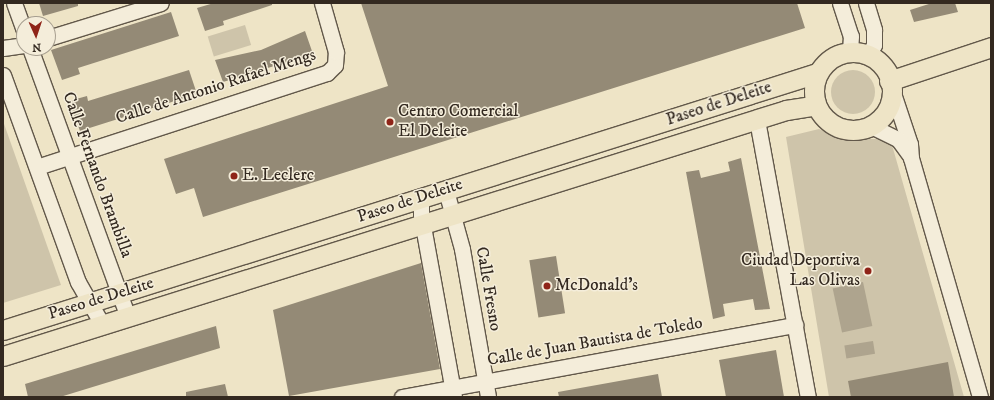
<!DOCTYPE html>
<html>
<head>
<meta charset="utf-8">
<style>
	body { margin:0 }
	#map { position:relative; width:994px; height:400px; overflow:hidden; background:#eee4c6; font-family:"IM FELL DW Pica",serif }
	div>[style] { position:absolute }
	.green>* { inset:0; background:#cec4aa; transform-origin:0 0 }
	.round { border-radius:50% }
	.water>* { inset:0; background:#aea48e; transform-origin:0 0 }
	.building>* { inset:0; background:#948a76; transform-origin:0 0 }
	.roads { filter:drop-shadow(1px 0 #62584a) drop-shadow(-1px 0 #62584a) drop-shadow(0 1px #62584a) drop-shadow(0 -1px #62584a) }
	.minor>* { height:15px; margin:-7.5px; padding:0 7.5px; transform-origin:7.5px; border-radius:7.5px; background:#f4edda }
	.major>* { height:19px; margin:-9.5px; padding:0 9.5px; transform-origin:9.5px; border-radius:9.5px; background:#eee4c6 }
	.major>.ring { margin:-9.5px; padding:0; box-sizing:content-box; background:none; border:19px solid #eee4c6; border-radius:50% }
	.dots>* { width:11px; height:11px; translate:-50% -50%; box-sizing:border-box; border:2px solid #f4edda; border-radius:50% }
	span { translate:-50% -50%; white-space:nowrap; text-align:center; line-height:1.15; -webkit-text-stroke:3px #f4edda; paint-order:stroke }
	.street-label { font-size:17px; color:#332920 }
	.poi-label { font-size:17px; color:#332920 }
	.left { translate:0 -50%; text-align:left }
	.right { translate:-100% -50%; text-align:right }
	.frame { position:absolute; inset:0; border:4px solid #332920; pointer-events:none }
	.north { position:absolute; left:16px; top:16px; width:40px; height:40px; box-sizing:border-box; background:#f4edda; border:1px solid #a79f90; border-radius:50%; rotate:177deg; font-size:11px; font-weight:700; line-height:16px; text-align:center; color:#332920 }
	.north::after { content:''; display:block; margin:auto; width:14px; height:18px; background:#8f2418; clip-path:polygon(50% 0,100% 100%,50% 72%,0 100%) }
</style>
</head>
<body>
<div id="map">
	<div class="green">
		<i style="left:245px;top:25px;width:21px;height:39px;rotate:73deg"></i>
		<i class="round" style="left:831px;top:70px;width:44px;height:44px"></i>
		<i style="clip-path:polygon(3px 121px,61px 285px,3px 303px)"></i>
		<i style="clip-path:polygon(819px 129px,842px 139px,880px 139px,892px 145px,964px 397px,829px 397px,786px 137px)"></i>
	</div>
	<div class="water">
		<i style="left:863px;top:282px;width:45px;height:31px;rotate:78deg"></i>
		<i style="left:873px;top:341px;width:13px;height:29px;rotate:81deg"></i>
	</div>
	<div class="building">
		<i style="clip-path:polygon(39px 3px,78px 3px,78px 6px,43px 16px)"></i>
		<i style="clip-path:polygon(214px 3px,272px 3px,272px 5px,223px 21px,224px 25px,205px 31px,197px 8px)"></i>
		<i style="clip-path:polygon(361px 3px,797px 3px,805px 28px,203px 217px,194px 188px,176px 194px,164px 159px,388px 86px)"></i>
		<i style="clip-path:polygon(932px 3px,955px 3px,958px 12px,914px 22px,910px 10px)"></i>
		<i style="clip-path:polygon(171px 12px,179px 36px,78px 68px,80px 74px,62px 80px,51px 50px)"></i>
		<i style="clip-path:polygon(305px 31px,313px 54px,223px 82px,215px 60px,261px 50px)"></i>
		<i style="clip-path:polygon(189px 70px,197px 94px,80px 131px,69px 101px,87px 96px,88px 101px)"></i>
		<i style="clip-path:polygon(741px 158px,770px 309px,755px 310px,753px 299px,723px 304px,725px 316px,713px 319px,686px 172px,699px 170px,701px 178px,730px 171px,728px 162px)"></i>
		<i style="left:556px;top:256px;width:58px;height:27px;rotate:81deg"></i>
		<i style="clip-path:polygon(421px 263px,440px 369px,289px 396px,273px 310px)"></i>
		<i style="clip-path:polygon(216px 326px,220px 348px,60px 397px,28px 397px,25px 384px)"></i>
		<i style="clip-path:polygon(776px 350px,784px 397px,726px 397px,719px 360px)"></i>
		<i style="clip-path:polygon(948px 362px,954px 397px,851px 397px,848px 381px)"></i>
		<i style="clip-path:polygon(658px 374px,662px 397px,559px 397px,558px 392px)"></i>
		<i style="clip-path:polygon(225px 384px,228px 397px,186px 397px,186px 392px)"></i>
	</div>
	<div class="roads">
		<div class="minor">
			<i style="left:14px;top:3px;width:30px;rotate:70deg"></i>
			<i style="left:840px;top:3px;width:35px;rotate:72deg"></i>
			<i style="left:851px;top:36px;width:16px;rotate:94deg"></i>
			<i style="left:866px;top:3px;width:28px;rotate:73deg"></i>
			<i style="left:874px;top:30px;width:15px;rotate:90deg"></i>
			<i style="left:874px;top:45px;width:12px;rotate:121deg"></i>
			<i style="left:48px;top:38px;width:118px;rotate:-17.2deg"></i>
			<i style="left:3px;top:48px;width:21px;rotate:-8deg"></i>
			<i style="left:30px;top:48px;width:284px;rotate:70deg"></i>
			<i style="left:3px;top:75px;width:220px;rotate:70.1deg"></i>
			<i style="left:78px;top:282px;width:48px;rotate:60.3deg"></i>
			<i style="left:892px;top:90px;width:57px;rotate:71.6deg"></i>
			<i style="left:910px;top:144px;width:14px;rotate:86deg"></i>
			<i style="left:911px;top:158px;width:249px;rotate:73.9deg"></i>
			<i style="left:757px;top:120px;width:282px;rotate:79.6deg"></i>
			<i style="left:871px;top:126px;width:30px;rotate:26deg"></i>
			<i style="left:898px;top:139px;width:19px;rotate:54deg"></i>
			<i style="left:37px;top:167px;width:305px;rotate:-18deg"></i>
			<i style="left:327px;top:73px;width:11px;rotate:-45deg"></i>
			<i style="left:335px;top:65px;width:13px;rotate:-86deg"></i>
			<i style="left:336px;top:52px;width:51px;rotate:-105.9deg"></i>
			<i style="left:442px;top:191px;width:9px;rotate:49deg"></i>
			<i style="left:448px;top:198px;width:53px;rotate:74.6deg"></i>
			<i style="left:462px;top:249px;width:150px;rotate:80deg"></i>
			<i style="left:421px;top:199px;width:16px;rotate:90deg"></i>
			<i style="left:421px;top:215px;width:184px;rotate:79.7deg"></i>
			<i style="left:402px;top:397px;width:400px;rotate:-10.4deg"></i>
		</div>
		<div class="major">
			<i class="ring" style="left:814px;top:52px;width:59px;height:59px"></i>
			<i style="left:889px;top:81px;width:108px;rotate:-18.4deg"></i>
			<i style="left:3px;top:330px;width:854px;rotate:-17.52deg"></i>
			<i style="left:3px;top:356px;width:821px;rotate:-17.44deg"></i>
			<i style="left:786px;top:110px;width:30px;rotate:-9deg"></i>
		</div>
	</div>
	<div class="dots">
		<i style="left:390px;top:122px;background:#8f2418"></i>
		<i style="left:234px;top:176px;background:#8f2418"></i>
		<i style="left:868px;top:271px;background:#8f2418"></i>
		<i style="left:547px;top:286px;background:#8f2418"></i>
	</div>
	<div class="street-label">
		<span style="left:216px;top:87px;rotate:-18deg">Calle de Antonio Rafael Mengs</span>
		<span style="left:719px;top:104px;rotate:-18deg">Paseo de Deleite</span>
		<span style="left:97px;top:175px;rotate:70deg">Calle Fernando Brambilla</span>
		<span style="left:410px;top:201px;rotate:-18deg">Paseo de Deleite</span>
		<span style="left:488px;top:289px;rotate:80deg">Calle Fresno</span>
		<span style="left:101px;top:299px;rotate:-17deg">Paseo de Deleite</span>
		<span style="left:595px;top:342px;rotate:-10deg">Calle de Juan Bautista de Toledo</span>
	</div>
	<div class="poi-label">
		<span class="left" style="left:398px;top:122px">Centro Comercial<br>El Deleite</span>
		<span class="left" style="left:242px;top:176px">E. Leclerc</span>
		<span class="right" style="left:860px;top:271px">Ciudad Deportiva<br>Las Olivas</span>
		<span class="left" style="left:555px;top:286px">McDonald's</span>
	</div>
	<div class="frame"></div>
	<div class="north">N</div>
</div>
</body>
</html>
